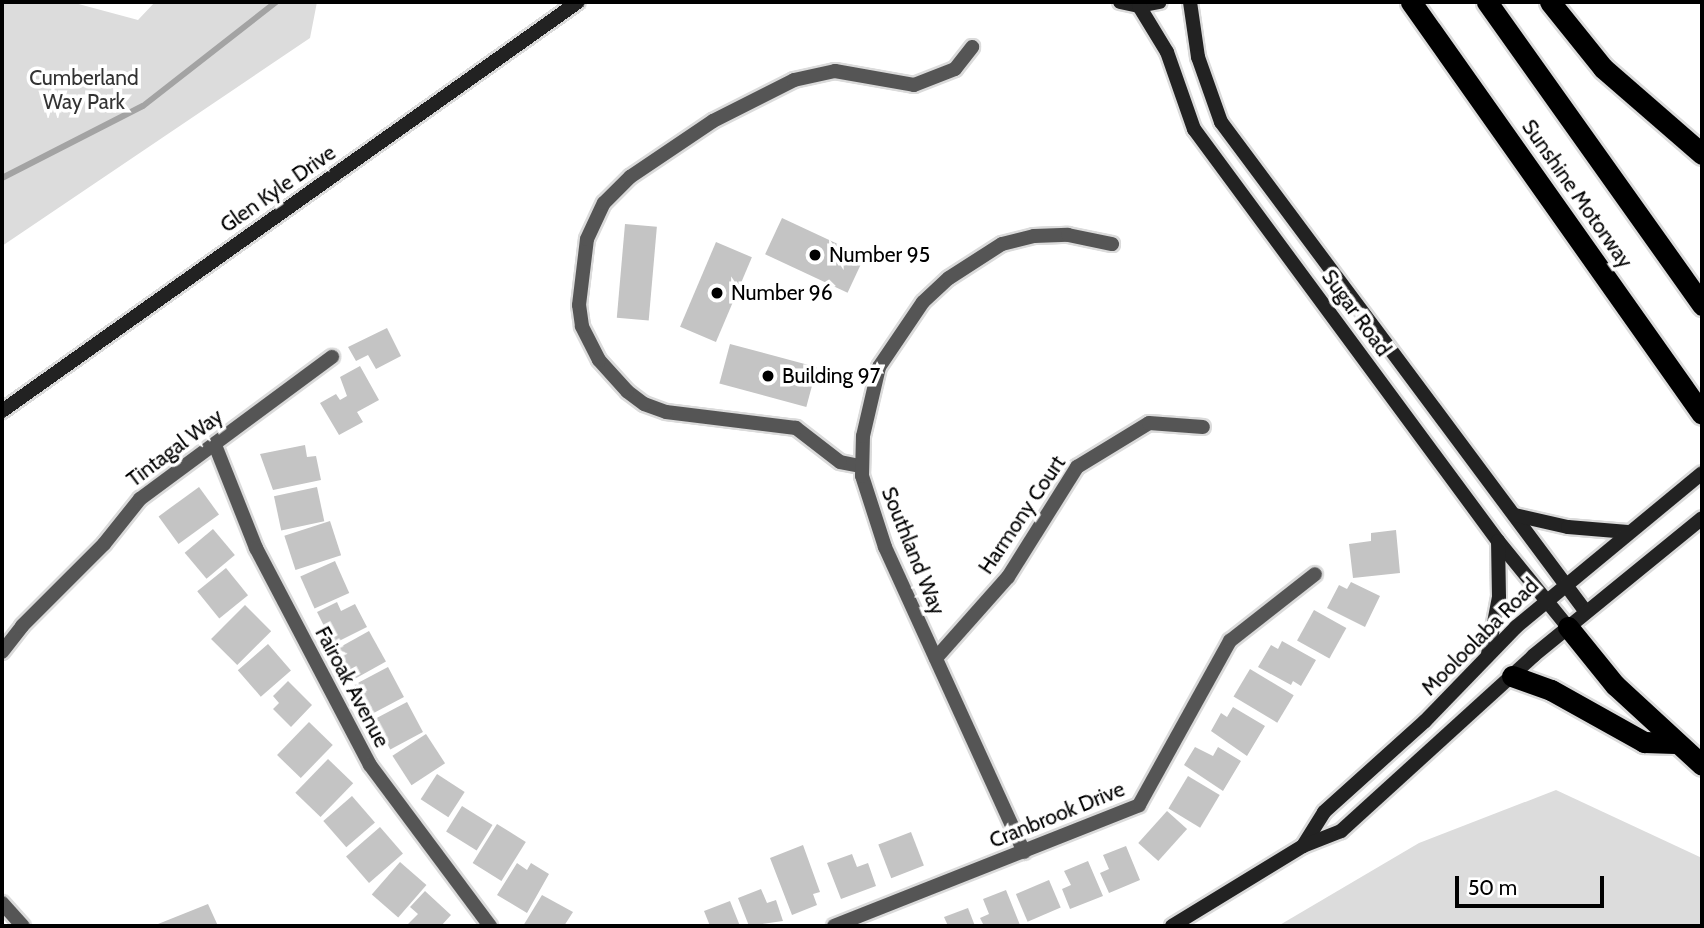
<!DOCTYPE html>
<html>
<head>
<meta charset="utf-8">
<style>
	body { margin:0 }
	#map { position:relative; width:1704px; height:928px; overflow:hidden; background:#fff; font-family:Cabin,sans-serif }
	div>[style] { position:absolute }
	.green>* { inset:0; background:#dcdcdc }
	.stream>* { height:6px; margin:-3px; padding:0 3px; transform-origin:3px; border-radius:3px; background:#a3a3a3 }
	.building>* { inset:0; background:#c4c4c4; transform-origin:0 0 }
	.roads { filter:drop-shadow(2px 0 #dbdbdb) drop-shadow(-2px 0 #dbdbdb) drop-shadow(0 2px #dbdbdb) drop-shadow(0 -2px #dbdbdb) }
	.street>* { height:14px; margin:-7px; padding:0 7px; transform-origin:7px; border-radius:7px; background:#555 }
	.secondary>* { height:14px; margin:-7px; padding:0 7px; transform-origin:7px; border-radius:7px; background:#222 }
	.highway>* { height:21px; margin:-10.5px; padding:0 10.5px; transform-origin:10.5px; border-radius:10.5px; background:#000 }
	.dots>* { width:19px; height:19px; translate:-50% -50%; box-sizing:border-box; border:4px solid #fff; border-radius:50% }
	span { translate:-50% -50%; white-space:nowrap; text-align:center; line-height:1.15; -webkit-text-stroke:7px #fff; paint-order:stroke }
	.park-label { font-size:21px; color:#333 }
	.street-label { font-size:21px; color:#000 }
	.poi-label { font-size:21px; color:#000 }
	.left { translate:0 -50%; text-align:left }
	.frame { position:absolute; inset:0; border:4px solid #000; pointer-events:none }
	.scale { position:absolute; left:1455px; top:876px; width:149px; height:32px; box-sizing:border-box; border:4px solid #000; border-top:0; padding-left:9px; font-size:21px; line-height:24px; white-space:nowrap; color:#000; -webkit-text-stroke:5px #fff; paint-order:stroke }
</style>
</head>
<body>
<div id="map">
	<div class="green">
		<i style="clip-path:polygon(2px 2px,71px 2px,138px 20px,155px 2px,317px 2px,310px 38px,2px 246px)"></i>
		<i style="clip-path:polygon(1556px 790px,1702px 858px,1702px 926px,1278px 926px,1419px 843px)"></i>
	</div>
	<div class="stream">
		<i style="left:2px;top:178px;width:158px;rotate:-27.1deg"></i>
		<i style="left:143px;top:106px;width:169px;rotate:-38deg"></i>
	</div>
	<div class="building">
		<i style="left:782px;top:218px;width:91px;height:40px;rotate:25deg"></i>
		<i style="left:625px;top:224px;width:32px;height:94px;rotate:5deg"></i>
		<i style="left:716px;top:242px;width:39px;height:92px;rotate:23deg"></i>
		<i style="clip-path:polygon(387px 328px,401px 356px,376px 369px,368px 355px,356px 361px,348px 347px)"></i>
		<i style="left:730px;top:344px;width:90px;height:41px;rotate:15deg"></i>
		<i style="clip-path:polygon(360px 366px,379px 400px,357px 412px,363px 422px,339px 435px,320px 403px,336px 394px,340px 400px,347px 396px,340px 377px)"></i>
		<i style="clip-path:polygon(305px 445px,307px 457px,316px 456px,321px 480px,273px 490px,260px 454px)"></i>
		<i style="left:199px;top:487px;width:34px;height:50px;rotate:54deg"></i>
		<i style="left:317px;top:487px;width:35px;height:44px;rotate:78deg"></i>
		<i style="left:330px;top:521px;width:36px;height:48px;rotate:72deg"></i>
		<i style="left:213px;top:529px;width:34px;height:37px;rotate:50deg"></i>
		<i style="clip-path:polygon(1396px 530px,1400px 573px,1353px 578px,1349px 544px,1371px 541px,1371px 533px)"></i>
		<i style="left:335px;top:561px;width:35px;height:38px;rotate:66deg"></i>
		<i style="left:226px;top:568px;width:35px;height:37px;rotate:51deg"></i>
		<i style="clip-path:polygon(1351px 582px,1380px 596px,1365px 627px,1327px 608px,1339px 585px,1347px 589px)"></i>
		<i style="clip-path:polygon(337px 602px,341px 611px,355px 604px,367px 627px,333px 644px,317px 612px)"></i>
		<i style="left:245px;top:605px;width:37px;height:48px;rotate:45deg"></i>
		<i style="left:1314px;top:610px;width:37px;height:35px;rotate:29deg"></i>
		<i style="left:369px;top:631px;width:35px;height:37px;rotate:61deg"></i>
		<i style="clip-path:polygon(1282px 641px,1316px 660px,1301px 686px,1293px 681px,1291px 685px,1258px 667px,1271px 645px,1278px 649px)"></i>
		<i style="left:268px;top:644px;width:35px;height:40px;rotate:49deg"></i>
		<i style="left:388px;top:667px;width:34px;height:38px;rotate:62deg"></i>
		<i style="left:1250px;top:669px;width:51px;height:32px;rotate:31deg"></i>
		<i style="clip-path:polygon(288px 681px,312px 705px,291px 727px,273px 709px,279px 703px,273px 696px)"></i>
		<i style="left:407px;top:702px;width:34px;height:37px;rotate:62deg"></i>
		<i style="clip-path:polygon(1233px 707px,1265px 726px,1247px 756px,1211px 731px,1221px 713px,1227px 717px)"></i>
		<i style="left:309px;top:722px;width:33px;height:46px;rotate:44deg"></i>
		<i style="left:426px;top:734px;width:35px;height:40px;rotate:57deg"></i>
		<i style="clip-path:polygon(1195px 747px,1213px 756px,1218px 747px,1241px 761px,1223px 791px,1184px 765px)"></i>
		<i style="left:328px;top:759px;width:35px;height:47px;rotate:44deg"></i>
		<i style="left:437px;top:774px;width:33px;height:30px;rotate:33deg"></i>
		<i style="left:1188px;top:776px;width:37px;height:38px;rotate:31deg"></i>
		<i style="left:352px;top:796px;width:35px;height:38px;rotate:49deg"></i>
		<i style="left:462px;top:806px;width:36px;height:30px;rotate:32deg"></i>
		<i style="left:1167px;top:811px;width:27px;height:43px;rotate:42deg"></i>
		<i style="left:497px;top:824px;width:34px;height:46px;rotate:32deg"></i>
		<i style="left:380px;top:827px;width:35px;height:45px;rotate:49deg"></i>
		<i style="left:911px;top:832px;width:36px;height:35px;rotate:69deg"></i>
		<i style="clip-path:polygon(803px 845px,820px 892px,813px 894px,817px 905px,792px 915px,770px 858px)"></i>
		<i style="clip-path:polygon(1126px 846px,1140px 880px,1109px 893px,1100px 873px,1109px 869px,1103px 855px)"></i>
		<i style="clip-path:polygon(852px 854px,857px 867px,868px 863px,876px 886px,841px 899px,827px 863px)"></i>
		<i style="clip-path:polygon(1088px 861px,1103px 896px,1070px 909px,1062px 889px,1071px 885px,1064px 871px)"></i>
		<i style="left:400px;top:862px;width:35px;height:43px;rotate:41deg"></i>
		<i style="clip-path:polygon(517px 863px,527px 870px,531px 863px,549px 874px,527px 913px,497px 895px)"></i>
		<i style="left:1049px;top:880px;width:30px;height:36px;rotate:67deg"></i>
		<i style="clip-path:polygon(761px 889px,767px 903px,776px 900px,783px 921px,749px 926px,738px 898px)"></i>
		<i style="clip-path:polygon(1006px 890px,1020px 925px,984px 926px,980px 918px,989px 914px,983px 899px)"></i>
		<i style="clip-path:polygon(425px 891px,451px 915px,441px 926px,406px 926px,418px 914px,410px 907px)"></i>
		<i style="clip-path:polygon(542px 895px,573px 912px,564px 926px,523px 926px)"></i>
		<i style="clip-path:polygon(730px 901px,740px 926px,710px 926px,704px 911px)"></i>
		<i style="clip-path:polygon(208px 904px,218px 926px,153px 926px)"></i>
		<i style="clip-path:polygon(968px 908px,975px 926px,948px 926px,944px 917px)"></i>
	</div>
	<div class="roads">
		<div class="street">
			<i style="left:215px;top:445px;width:111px;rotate:68.3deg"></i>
			<i style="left:256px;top:548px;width:245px;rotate:62.3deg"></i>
			<i style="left:370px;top:765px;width:201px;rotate:53.3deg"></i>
			<i style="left:860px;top:466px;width:20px;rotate:-169deg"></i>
			<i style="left:840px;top:462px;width:56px;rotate:-142.3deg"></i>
			<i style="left:796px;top:428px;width:131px;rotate:-173deg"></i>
			<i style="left:666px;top:412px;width:23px;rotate:-160deg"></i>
			<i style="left:644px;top:404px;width:21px;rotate:-143deg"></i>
			<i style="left:627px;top:391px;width:42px;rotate:-132.1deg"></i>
			<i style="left:599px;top:360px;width:38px;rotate:-117deg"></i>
			<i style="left:582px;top:326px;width:21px;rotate:-98deg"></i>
			<i style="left:579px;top:305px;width:66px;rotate:-83.1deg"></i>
			<i style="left:587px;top:239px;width:40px;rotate:-65deg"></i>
			<i style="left:604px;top:203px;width:37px;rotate:-45deg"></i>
			<i style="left:630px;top:177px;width:100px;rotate:-34deg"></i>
			<i style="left:713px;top:121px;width:91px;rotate:-26.8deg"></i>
			<i style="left:794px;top:80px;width:42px;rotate:-12.4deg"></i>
			<i style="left:835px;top:71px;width:80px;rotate:10deg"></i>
			<i style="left:914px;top:85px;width:44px;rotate:-21.3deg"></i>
			<i style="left:955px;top:69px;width:28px;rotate:-52deg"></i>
			<i style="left:2px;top:652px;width:33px;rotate:-52deg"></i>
			<i style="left:22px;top:626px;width:116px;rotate:-45deg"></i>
			<i style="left:104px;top:544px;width:58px;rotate:-51.3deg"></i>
			<i style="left:140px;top:499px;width:239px;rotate:-36.5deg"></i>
			<i style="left:936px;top:658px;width:108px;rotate:-48.4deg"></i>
			<i style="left:1008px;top:577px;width:130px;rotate:-57.9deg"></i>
			<i style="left:1077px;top:467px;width:84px;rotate:-31.4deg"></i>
			<i style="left:1149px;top:423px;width:54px;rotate:4.2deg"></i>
			<i style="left:1024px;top:852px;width:335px;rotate:-114.5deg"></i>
			<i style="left:885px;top:547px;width:75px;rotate:-107.9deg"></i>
			<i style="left:862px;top:476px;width:40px;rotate:-88.6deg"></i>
			<i style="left:863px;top:436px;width:71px;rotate:-76.9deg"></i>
			<i style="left:879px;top:367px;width:78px;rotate:-55.9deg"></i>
			<i style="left:923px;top:302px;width:35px;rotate:-43deg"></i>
			<i style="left:949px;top:278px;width:63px;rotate:-32.7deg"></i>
			<i style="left:1002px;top:244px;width:33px;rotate:-14deg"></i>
			<i style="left:1034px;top:236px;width:34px;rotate:-2deg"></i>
			<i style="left:1068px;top:235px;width:45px;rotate:11.6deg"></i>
			<i style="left:2px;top:903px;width:31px;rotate:48deg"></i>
			<i style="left:834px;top:926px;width:328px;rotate:-21.6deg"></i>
			<i style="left:1139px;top:805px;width:188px;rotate:-61deg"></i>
			<i style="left:1230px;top:641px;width:108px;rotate:-38.2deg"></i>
		</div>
		<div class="secondary">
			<i style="left:1120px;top:2px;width:19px;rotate:12deg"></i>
			<i style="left:1139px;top:6px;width:21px;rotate:-11deg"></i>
			<i style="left:1190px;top:2px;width:56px;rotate:81.7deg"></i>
			<i style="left:1198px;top:57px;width:69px;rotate:70.5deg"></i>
			<i style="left:1221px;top:122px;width:611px;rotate:53.32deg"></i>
			<i style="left:1139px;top:6px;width:54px;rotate:58.7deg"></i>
			<i style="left:1167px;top:52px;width:82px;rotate:70.7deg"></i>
			<i style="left:1194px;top:129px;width:512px;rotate:53.58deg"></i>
			<i style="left:1498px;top:541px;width:111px;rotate:50.9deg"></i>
			<i style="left:2px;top:411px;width:706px;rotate:-35.38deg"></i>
			<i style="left:1515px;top:515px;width:54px;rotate:12.8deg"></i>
			<i style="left:1568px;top:527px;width:60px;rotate:4.8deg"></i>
			<i style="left:1488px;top:654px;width:58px;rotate:-79.1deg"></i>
			<i style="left:1499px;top:597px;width:56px;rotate:-91deg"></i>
			<i style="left:1303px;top:846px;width:40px;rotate:-58deg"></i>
			<i style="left:1324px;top:812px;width:136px;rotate:-42deg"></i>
			<i style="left:1425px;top:721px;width:131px;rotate:-45.9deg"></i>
			<i style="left:1516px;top:627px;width:241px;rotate:-39.6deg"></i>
			<i style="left:1172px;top:926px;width:153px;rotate:-31.4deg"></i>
			<i style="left:1303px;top:846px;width:41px;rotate:-21.5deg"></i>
			<i style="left:1341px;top:831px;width:260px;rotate:-42.3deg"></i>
			<i style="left:1533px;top:656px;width:218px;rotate:-39.2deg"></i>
		</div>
		<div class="highway">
			<i style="left:1411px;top:2px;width:504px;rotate:54.77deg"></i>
			<i style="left:1487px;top:2px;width:372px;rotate:54.6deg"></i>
			<i style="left:1550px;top:2px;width:85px;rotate:51.2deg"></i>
			<i style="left:1603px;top:68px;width:131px;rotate:41deg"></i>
			<i style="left:1568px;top:627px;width:75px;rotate:51deg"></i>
			<i style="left:1615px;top:685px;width:118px;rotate:42.6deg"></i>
			<i style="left:1512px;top:676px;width:41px;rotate:19.7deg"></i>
			<i style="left:1551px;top:690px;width:107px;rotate:29.2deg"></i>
			<i style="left:1644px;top:742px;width:31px;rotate:2deg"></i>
		</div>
	</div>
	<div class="dots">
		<i style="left:815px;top:255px;background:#000"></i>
		<i style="left:717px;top:293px;background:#000"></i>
		<i style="left:768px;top:376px;background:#000"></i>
	</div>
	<div class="park-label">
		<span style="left:84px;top:90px">Cumberland<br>Way Park</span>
	</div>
	<div class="street-label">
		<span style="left:278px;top:189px;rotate:-35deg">Glen Kyle Drive</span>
		<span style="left:1577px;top:194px;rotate:55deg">Sunshine Motorway</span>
		<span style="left:1356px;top:313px;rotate:54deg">Sugar Road</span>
		<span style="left:175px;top:448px;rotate:-37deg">Tintagal Way</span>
		<span style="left:1022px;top:515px;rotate:-56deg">Harmony Court</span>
		<span style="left:913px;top:551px;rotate:68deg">Southland Way</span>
		<span style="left:1480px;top:637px;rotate:-45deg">Mooloolaba Road</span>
		<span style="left:352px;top:687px;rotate:62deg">Fairoak Avenue</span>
		<span style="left:1057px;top:815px;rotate:-22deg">Cranbrook Drive</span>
	</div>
	<div class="poi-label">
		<span class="left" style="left:829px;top:255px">Number 95</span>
		<span class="left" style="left:731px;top:293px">Number 96</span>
		<span class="left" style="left:782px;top:376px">Building 97</span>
	</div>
	<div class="frame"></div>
	<div class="scale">50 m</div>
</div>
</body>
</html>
